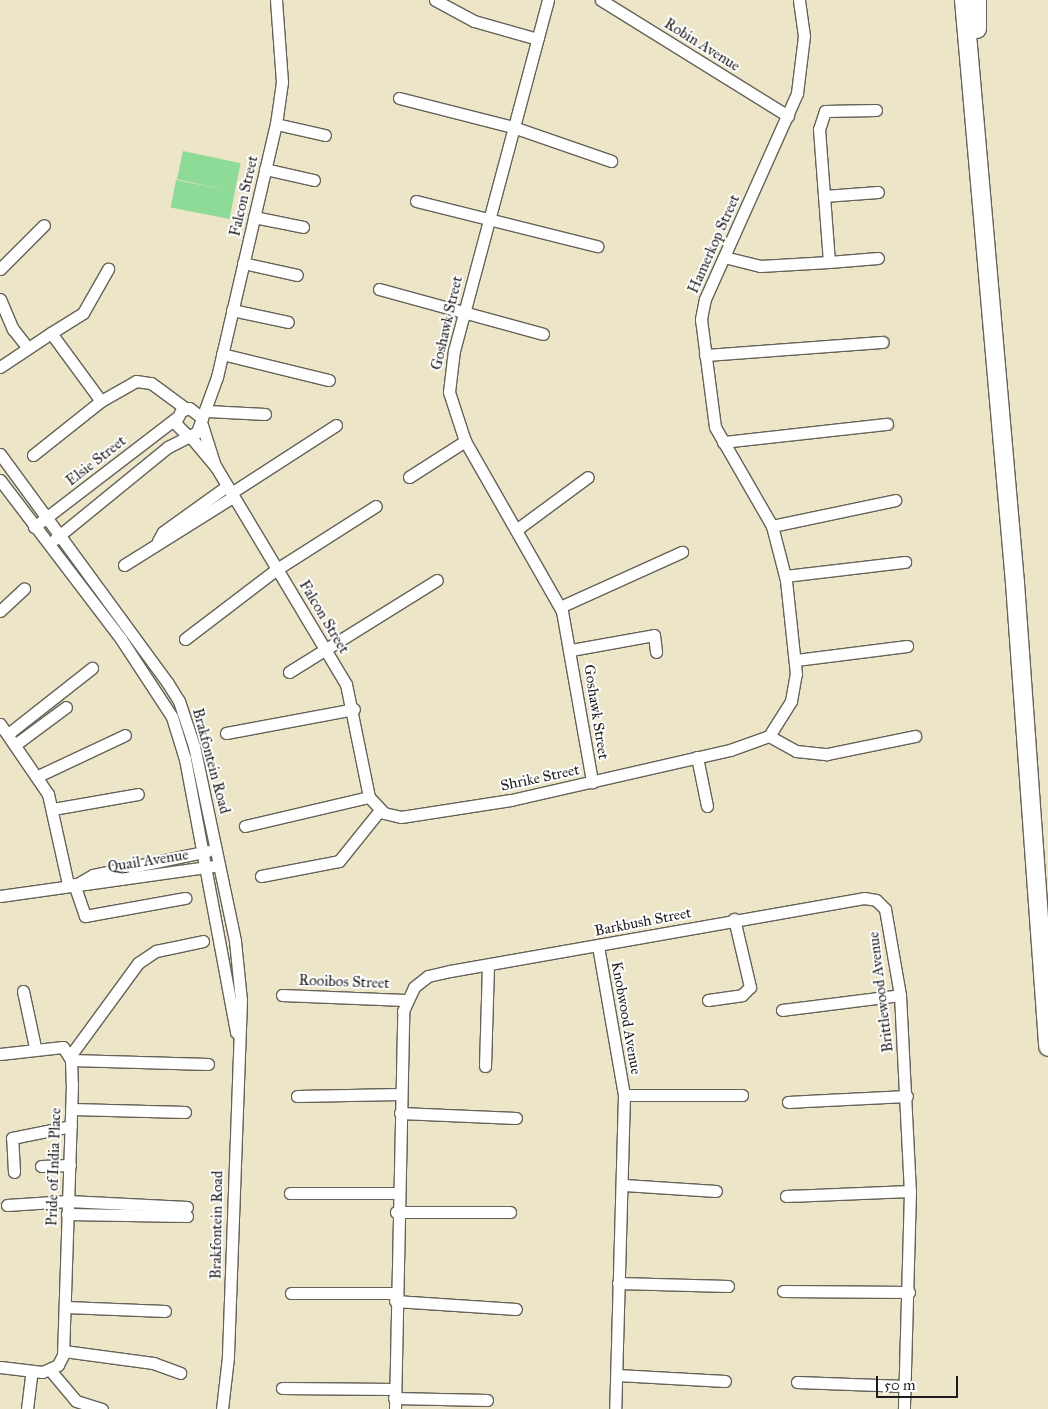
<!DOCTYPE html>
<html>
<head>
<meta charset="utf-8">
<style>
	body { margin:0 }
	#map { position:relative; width:1048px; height:1409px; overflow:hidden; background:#ece5c7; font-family:"IM FELL Great Primer",serif }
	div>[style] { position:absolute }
	.green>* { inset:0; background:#8eda97; transform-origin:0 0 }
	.roads { filter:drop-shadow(1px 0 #656258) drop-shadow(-1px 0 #656258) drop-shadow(0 1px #656258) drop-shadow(0 -1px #656258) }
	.minor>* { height:11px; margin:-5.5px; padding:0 5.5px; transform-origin:5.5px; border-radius:5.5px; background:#fff }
	.highway>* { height:18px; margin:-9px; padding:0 9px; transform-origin:9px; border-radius:9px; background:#fff }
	span { translate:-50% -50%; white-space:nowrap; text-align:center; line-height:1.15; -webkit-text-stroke:4px #fff; paint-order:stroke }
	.street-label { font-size:15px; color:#1c1c1c }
	.scale { position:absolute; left:876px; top:1376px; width:82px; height:22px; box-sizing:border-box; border:2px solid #1c1c1c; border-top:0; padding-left:6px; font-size:15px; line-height:18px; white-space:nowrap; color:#1c1c1c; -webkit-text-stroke:4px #fff; paint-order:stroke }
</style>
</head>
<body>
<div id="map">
	<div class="green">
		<i style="left:183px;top:151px;width:59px;height:29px;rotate:12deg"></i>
		<i style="left:176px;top:180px;width:60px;height:28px;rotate:11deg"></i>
	</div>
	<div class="roads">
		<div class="minor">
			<i style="left:435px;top:0;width:44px;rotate:28.3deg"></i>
			<i style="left:474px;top:21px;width:66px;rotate:15.9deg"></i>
			<i style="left:548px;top:0;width:362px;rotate:105deg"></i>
			<i style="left:454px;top:350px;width:42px;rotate:96.8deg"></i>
			<i style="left:449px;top:392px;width:52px;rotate:71.9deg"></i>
			<i style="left:465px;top:441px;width:196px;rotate:60.3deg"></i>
			<i style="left:562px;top:611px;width:174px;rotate:80deg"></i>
			<i style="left:601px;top:0;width:220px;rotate:31.8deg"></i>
			<i style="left:399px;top:98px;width:118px;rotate:14.3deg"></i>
			<i style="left:513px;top:127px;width:104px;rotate:19.1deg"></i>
			<i style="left:876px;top:110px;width:51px;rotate:178.9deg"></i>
			<i style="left:825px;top:111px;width:19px;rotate:108deg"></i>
			<i style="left:819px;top:129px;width:133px;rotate:85.7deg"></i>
			<i style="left:829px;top:262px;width:49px;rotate:-4.7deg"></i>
			<i style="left:276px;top:124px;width:50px;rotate:12.7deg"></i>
			<i style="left:265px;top:169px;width:50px;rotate:12.7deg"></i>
			<i style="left:824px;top:196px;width:54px;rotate:-4.2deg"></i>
			<i style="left:416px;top:201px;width:187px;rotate:14deg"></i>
			<i style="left:254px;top:217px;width:50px;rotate:11.5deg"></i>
			<i style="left:724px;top:257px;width:37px;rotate:14deg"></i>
			<i style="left:760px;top:266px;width:69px;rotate:-3.3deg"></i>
			<i style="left:243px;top:263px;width:55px;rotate:12.5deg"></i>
			<i style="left:0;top:269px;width:62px;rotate:-45deg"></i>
			<i style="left:379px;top:289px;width:170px;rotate:15.3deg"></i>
			<i style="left:0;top:299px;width:33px;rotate:67deg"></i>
			<i style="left:13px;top:329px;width:23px;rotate:52deg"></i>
			<i style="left:232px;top:310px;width:57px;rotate:12.1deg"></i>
			<i style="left:51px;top:333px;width:38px;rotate:-32deg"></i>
			<i style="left:83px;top:313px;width:51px;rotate:-60.4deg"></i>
			<i style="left:222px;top:354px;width:110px;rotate:13.7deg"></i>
			<i style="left:705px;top:355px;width:178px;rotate:-4.2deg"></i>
			<i style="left:0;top:367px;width:61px;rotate:-33.7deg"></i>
			<i style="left:51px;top:333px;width:84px;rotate:53.7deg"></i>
			<i style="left:207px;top:411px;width:58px;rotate:3deg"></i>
			<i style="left:202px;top:418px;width:44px;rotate:-69.9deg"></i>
			<i style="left:217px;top:377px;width:260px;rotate:-76.9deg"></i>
			<i style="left:276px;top:124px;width:42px;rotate:-81.9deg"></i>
			<i style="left:282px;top:82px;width:82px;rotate:-94.2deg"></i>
			<i style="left:202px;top:425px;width:43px;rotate:72.4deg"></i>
			<i style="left:189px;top:435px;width:42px;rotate:49.8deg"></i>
			<i style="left:216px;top:467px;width:253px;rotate:59.1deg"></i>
			<i style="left:346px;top:684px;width:115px;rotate:78.5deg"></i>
			<i style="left:369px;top:797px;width:22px;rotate:47deg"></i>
			<i style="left:384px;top:813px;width:17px;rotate:13deg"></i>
			<i style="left:401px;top:817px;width:111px;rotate:-8.8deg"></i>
			<i style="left:511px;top:800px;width:225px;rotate:-12.9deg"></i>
			<i style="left:730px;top:750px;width:41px;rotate:-19.7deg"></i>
			<i style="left:769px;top:736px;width:41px;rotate:-57.8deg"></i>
			<i style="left:791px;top:701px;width:27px;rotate:-80deg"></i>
			<i style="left:796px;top:674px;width:95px;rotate:-96.1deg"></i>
			<i style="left:786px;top:580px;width:56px;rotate:-104.5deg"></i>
			<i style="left:772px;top:526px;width:114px;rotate:-119.9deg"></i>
			<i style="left:715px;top:427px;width:109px;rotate:-97.4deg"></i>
			<i style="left:701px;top:319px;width:20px;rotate:-79deg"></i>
			<i style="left:705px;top:299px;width:226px;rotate:-65.9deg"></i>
			<i style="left:797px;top:93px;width:57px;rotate:-83deg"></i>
			<i style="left:804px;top:36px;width:36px;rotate:-98deg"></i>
			<i style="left:723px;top:442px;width:165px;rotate:-6.3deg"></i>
			<i style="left:0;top:454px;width:283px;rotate:53.8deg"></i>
			<i style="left:167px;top:682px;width:22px;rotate:58deg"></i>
			<i style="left:179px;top:701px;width:47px;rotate:71.6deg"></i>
			<i style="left:194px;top:746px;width:199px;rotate:78.1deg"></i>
			<i style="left:235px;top:941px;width:59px;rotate:84.2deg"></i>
			<i style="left:241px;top:1000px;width:357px;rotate:92.1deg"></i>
			<i style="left:228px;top:1357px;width:52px;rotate:96.6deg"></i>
			<i style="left:33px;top:455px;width:87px;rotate:-38.5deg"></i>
			<i style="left:101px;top:401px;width:40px;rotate:-29.7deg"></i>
			<i style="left:136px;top:381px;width:15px;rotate:8deg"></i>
			<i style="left:151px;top:383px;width:42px;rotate:36.3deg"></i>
			<i style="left:409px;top:477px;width:67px;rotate:-32.7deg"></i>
			<i style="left:0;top:480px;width:200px;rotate:52.7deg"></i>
			<i style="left:121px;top:639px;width:93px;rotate:56.8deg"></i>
			<i style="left:172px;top:717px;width:44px;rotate:72.8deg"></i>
			<i style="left:185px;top:759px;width:278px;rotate:79.4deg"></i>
			<i style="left:231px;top:493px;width:125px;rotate:-32.9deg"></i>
			<i style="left:772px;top:526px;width:126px;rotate:-11.9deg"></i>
			<i style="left:34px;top:527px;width:179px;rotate:-37.5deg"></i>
			<i style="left:516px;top:530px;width:89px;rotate:-36.4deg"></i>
			<i style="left:55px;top:539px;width:146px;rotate:-39.2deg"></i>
			<i style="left:168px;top:447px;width:33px;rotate:-27deg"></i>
			<i style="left:197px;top:432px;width:15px;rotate:-70deg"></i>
			<i style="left:202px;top:418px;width:16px;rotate:-142deg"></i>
			<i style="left:189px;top:408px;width:9px;rotate:159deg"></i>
			<i style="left:181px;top:411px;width:13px;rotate:117deg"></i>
			<i style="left:175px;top:423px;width:17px;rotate:45deg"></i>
			<i style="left:158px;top:541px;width:10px;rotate:-61deg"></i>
			<i style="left:163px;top:532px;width:79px;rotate:-35.7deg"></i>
			<i style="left:124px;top:565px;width:128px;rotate:-32deg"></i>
			<i style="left:785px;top:576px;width:121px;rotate:-6.7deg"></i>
			<i style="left:560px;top:607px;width:134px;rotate:-24.3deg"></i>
			<i style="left:0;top:611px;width:33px;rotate:-43deg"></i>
			<i style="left:185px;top:639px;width:116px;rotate:-37.3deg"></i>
			<i style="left:277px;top:569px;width:117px;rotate:-32.5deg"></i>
			<i style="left:571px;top:650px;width:84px;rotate:-10.2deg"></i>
			<i style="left:654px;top:635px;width:17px;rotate:83deg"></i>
			<i style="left:796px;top:660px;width:112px;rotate:-7.2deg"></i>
			<i style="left:289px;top:672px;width:174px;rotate:-31.9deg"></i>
			<i style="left:0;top:724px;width:85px;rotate:55.6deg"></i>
			<i style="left:48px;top:794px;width:92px;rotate:77.5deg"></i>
			<i style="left:226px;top:733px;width:130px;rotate:-10.6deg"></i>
			<i style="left:8px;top:734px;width:107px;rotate:-38.2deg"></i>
			<i style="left:769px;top:736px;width:31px;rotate:29deg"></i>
			<i style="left:796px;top:751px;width:31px;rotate:6deg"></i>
			<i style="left:827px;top:754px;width:90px;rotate:-11.6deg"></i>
			<i style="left:16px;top:744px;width:62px;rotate:-36.5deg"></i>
			<i style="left:697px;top:757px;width:50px;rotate:78.5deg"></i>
			<i style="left:38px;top:776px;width:96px;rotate:-25.2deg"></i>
			<i style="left:53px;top:809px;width:86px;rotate:-10deg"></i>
			<i style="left:245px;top:826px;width:127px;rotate:-13.2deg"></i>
			<i style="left:261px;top:876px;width:79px;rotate:-10.9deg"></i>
			<i style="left:339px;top:861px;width:65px;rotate:-51.2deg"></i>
			<i style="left:79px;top:883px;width:16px;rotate:-30deg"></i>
			<i style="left:93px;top:875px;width:117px;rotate:-11.8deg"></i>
			<i style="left:74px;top:884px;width:34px;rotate:71deg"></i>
			<i style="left:85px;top:916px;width:102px;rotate:-10.2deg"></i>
			<i style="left:0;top:896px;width:215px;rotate:-8deg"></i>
			<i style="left:598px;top:946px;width:151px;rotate:80.1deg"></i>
			<i style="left:624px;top:1095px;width:314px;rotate:91.6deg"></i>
			<i style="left:23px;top:991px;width:57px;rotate:77.9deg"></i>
			<i style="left:282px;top:995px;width:123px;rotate:2.3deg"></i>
			<i style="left:708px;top:1000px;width:34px;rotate:-8deg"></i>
			<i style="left:742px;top:995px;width:11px;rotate:-45deg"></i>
			<i style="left:750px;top:987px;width:70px;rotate:-103.2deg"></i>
			<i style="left:782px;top:1010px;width:119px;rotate:-7.2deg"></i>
			<i style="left:0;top:1054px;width:63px;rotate:-6.3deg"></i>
			<i style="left:63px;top:1047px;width:15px;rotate:58deg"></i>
			<i style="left:71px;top:1060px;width:24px;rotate:88deg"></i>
			<i style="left:72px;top:1084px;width:271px;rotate:91.9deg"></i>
			<i style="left:63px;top:1355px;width:11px;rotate:117deg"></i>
			<i style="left:58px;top:1365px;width:17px;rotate:156deg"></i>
			<i style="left:42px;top:1372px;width:42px;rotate:-173.2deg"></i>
			<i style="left:70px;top:1056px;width:115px;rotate:-53.8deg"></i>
			<i style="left:138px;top:963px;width:22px;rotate:-34deg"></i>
			<i style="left:156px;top:951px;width:48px;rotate:-12deg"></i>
			<i style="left:71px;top:1060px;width:137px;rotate:1.7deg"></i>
			<i style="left:485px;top:1066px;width:101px;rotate:-88.3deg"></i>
			<i style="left:624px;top:1095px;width:118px"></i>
			<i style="left:297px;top:1096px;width:103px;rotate:-1.1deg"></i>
			<i style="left:788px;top:1102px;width:119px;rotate:-2.9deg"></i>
			<i style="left:72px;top:1109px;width:113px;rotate:1.5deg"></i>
			<i style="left:400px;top:1113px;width:116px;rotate:2.5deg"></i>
			<i style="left:41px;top:1166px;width:29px;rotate:-2deg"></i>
			<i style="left:14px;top:1172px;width:34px;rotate:-93deg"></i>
			<i style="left:12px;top:1138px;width:60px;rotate:-11.5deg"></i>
			<i style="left:624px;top:1185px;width:92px;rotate:3.7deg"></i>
			<i style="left:290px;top:1193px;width:106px"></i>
			<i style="left:786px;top:1196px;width:124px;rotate:-2.3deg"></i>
			<i style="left:7px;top:1205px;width:61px;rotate:-3.8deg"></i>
			<i style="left:68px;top:1201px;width:119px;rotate:2.9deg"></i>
			<i style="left:396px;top:1212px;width:114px"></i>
			<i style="left:67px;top:1214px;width:120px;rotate:1deg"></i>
			<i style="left:618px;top:1283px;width:110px;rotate:1.6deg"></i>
			<i style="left:783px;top:1291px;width:126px;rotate:0.5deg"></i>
			<i style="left:291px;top:1293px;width:104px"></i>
			<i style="left:395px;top:1301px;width:121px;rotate:3.8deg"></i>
			<i style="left:66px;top:1307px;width:99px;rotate:2.3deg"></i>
			<i style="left:64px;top:1351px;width:90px;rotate:7.7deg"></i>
			<i style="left:153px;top:1363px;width:29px;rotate:20deg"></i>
			<i style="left:50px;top:1370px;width:40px;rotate:50deg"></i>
			<i style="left:76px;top:1401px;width:27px;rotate:17deg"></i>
			<i style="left:617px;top:1375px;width:108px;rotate:3.2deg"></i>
			<i style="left:797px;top:1382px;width:108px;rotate:2.1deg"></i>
			<i style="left:282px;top:1388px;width:112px;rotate:0.5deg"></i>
			<i style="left:394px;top:1398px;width:93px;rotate:1.2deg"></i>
			<i style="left:27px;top:1409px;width:38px;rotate:-83deg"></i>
			<i style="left:395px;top:1409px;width:398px;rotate:-88.8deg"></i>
			<i style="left:403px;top:1011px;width:26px;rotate:-65deg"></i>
			<i style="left:414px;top:987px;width:18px;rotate:-38deg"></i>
			<i style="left:428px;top:976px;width:23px;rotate:-13deg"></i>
			<i style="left:450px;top:971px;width:420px;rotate:-10deg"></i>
			<i style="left:864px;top:898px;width:12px;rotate:9deg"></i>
			<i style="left:876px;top:900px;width:13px;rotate:45deg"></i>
			<i style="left:885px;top:909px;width:87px;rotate:80.1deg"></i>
			<i style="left:900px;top:995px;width:196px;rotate:87.1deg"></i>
			<i style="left:910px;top:1191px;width:218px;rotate:91.6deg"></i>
		</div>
		<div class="highway">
			<i style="left:964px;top:0;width:585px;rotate:85deg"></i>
			<i style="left:1015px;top:583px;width:465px;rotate:85.9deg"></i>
			<i style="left:977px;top:0;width:29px;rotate:90deg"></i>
		</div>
	</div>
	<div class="street-label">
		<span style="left:702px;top:45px;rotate:32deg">Robin Avenue</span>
		<span style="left:244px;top:196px;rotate:-77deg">Falcon Street</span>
		<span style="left:714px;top:244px;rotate:-66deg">Hamerkop Street</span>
		<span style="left:447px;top:323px;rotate:-77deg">Goshawk Street</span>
		<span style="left:96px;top:461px;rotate:-38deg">Elsie Street</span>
		<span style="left:324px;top:617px;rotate:59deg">Falcon Street</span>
		<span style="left:596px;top:712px;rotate:81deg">Goshawk Street</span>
		<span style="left:211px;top:761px;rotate:75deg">Brakfontein Road</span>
		<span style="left:540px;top:778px;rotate:-12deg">Shrike Street</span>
		<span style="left:148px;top:861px;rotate:-9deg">Quail Avenue</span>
		<span style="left:643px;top:922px;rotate:-11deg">Barkbush Street</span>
		<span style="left:344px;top:982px;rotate:2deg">Rooibos Street</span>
		<span style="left:881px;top:992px;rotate:-97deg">Brittlewood Avenue</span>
		<span style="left:626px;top:1018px;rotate:80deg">Knobwood Avenue</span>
		<span style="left:54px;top:1167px;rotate:-88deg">Pride of India Place</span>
		<span style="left:217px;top:1225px;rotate:-89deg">Brakfontein Road</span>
	</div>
	<div class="scale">50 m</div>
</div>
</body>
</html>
